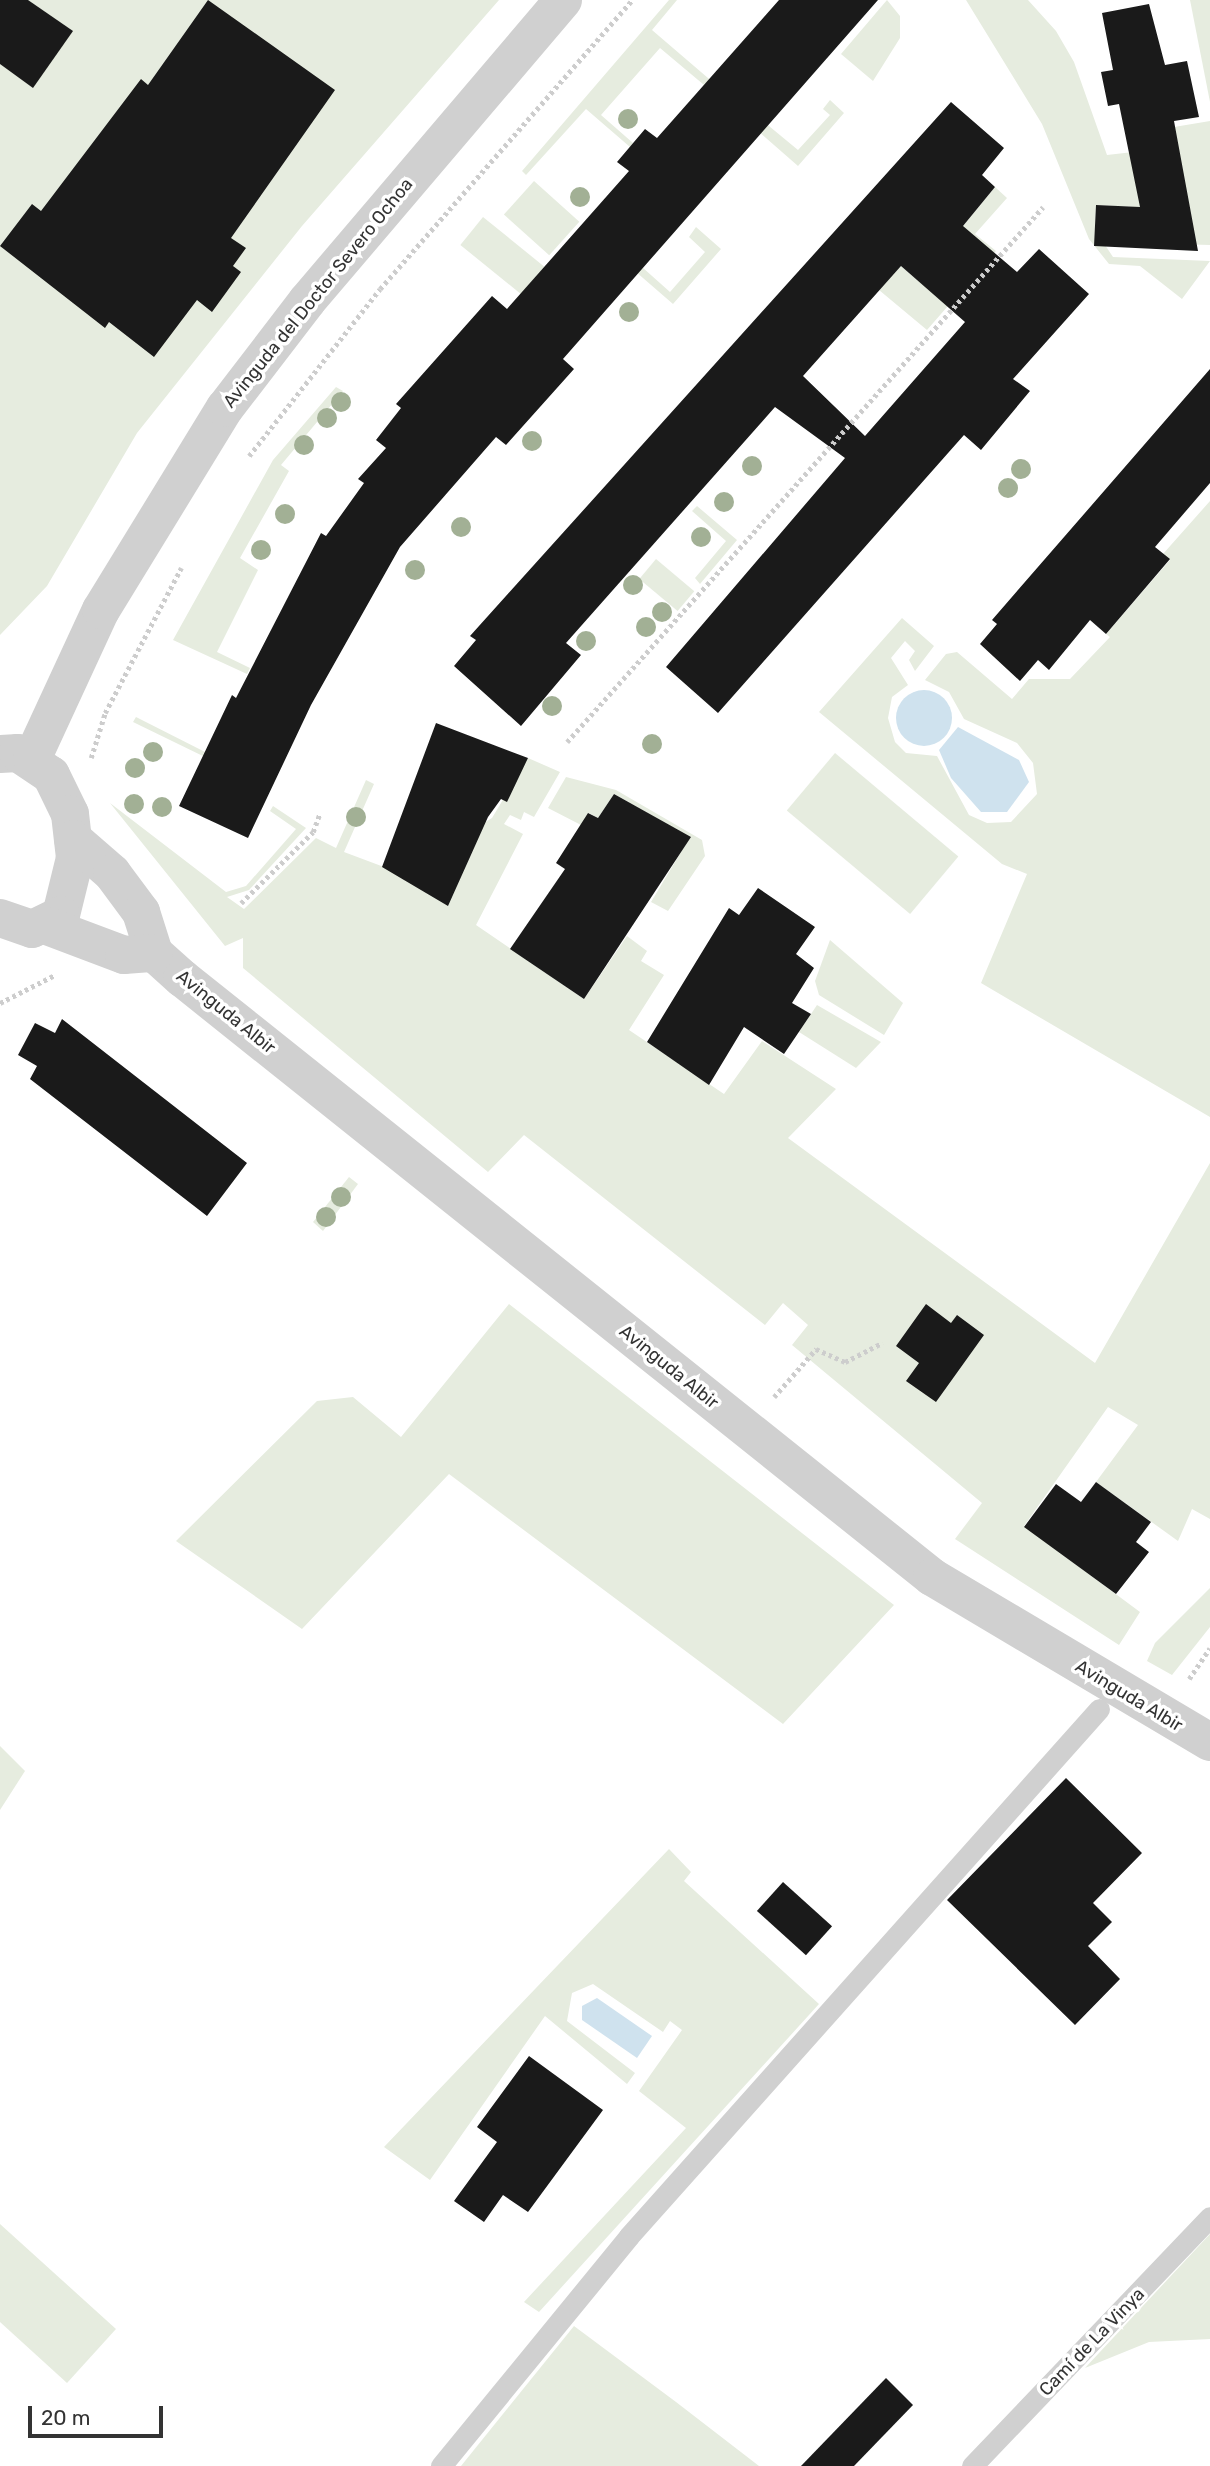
<!DOCTYPE html>
<html>
<head>
<meta charset="utf-8">
<style>
	body { margin:0 }
	#map { position:relative; width:1210px; height:2466px; overflow:hidden; background:#fff; font-family:Rubik,sans-serif }
	div>[style] { position:absolute }
	.green>* { inset:0; background:#e6ecdf; transform-origin:0 0 }
	.water>* { inset:0; background:#cfe2ee }
	.round { border-radius:50% }
	.building>* { inset:0; background:#1a1a1a; transform-origin:0 0 }
	.path>* { height:4.5px; margin-top:-2.25px; transform-origin:0; background:repeating-linear-gradient(90deg,#cdcdcd 0 3.5px,transparent 0 7px) }
	.service>* { height:21px; margin:-10.5px; padding:0 10.5px; transform-origin:10.5px; border-radius:10.5px; background:#d0d0d0 }
	.tertiary>* { height:38px; margin:-19px; padding:0 19px; transform-origin:19px; border-radius:19px; background:#d0d0d0 }
	.trees>* { width:20px; height:20px; margin:-10px; border-radius:50%; background:#a2b095 }
	span { translate:-50% -50%; white-space:nowrap; text-align:center; line-height:1.15; -webkit-text-stroke:7px #fff; paint-order:stroke }
	.street-label { font-size:18px; color:#333 }
	.scale { position:absolute; left:28px; top:2406px; width:135px; height:32px; box-sizing:border-box; border:4px solid #333; border-top:0; padding-left:9px; font-size:21px; line-height:24px; white-space:nowrap; color:#333; -webkit-text-stroke:5px #fff; paint-order:stroke }
</style>
</head>
<body>
<div id="map">
	<div class="green">
		<i style="clip-path:polygon(0 0,499px 0,302px 226px,137px 433px,47px 586px,0 635px)"></i>
		<i style="clip-path:polygon(669px 0,677px 0,652px 30px,715px 84px,710px 90px,660px 48px,601px 115px,633px 143px,630px 147px,586px 109px,526px 175px,522px 171px)"></i>
		<i style="clip-path:polygon(887px 0,900px 16px,900px 38px,873px 81px,841px 54px)"></i>
		<i style="clip-path:polygon(966px 0,1028px 0,1056px 31px,1074px 62px,1107px 155px,1177px 147px,1174px 127px,1210px 121px,1210px 245px,1175px 244px,1176px 209px,1096px 205px,1095px 230px,1113px 257px,1210px 261px,1182px 299px,1140px 266px,1109px 264px,1089px 239px,1042px 124px)"></i>
		<i style="clip-path:polygon(1190px 0,1210px 0,1210px 102px)"></i>
		<i style="clip-path:polygon(830px 100px,844px 113px,798px 166px,751px 125px,758px 117px,798px 150px,830px 115px,823px 109px)"></i>
		<i style="left:534px;top:181px;width:61px;height:45px;rotate:42deg"></i>
		<i style="clip-path:polygon(995px 187px,1007px 198px,975px 234px,996px 251px,927px 330px,879px 290px,901px 266px,918px 281px)"></i>
		<i style="left:483px;top:217px;width:79px;height:36px;rotate:39deg"></i>
		<i style="clip-path:polygon(696px 227px,721px 249px,673px 304px,628px 265px,633px 259px,670px 292px,705px 252px,689px 237px)"></i>
		<i style="clip-path:polygon(336px 387px,343px 391px,281px 465px,289px 471px,240px 558px,258px 570px,217px 652px,250px 668px,247px 674px,173px 640px,273px 460px)"></i>
		<i style="clip-path:polygon(1210px 501px,1210px 1117px,981px 983px,1027px 874px,1002px 864px,819px 712px,902px 618px,934px 646px,915px 671px,909px 660px,915px 651px,905px 641px,891px 658px,908px 685px,892px 697px,888px 718px,895px 742px,906px 753px,937px 756px,969px 815px,987px 823px,1011px 822px,1037px 794px,1033px 763px,1017px 743px,964px 719px,949px 692px,925px 680px,946px 654px,957px 652px,1012px 699px,1029px 679px,1070px 679px,1110px 637px,1106px 634px,1170px 560px,1163px 554px)"></i>
		<i style="clip-path:polygon(697px 506px,737px 540px,700px 584px,695px 578px,726px 541px,692px 511px)"></i>
		<i style="left:656px;top:559px;width:50px;height:26px;rotate:40deg"></i>
		<i style="clip-path:polygon(136px 717px,211px 755px,209px 759px,133px 722px)"></i>
		<i style="left:835px;top:753px;width:161px;height:75px;rotate:40deg"></i>
		<i style="clip-path:polygon(528px 758px,560px 772px,534px 817px,524px 812px,521px 820px,510px 815px,504px 824px,523px 834px,476px 925px,584px 999px,627px 936px,647px 951px,641px 961px,664px 975px,629px 1030px,724px 1094px,762px 1041px,836px 1089px,788px 1138px,1095px 1363px,1210px 1163px,1210px 1519px,1192px 1509px,1178px 1541px,1096px 1482px,1138px 1425px,1108px 1407px,1024px 1526px,1140px 1612px,1119px 1645px,955px 1539px,982px 1503px,792px 1345px,808px 1325px,783px 1303px,765px 1325px,524px 1135px,488px 1172px,243px 968px,243px 938px,225px 946px,110px 803px,226px 892px,246px 886px,296px 829px,270px 811px,273px 806px,306px 828px,249px 890px,227px 897px,244px 909px,316px 838px,336px 848px,366px 780px,374px 784px,344px 852px,400px 873px,492px 818px)"></i>
		<i style="clip-path:polygon(566px 777px,616px 790px,702px 840px,705px 856px,668px 911px,651px 902px,690px 837px,614px 794px,598px 818px,589px 813px,581px 825px,548px 808px)"></i>
		<i style="clip-path:polygon(830px 940px,903px 1003px,884px 1035px,819px 995px,815px 981px)"></i>
		<i style="clip-path:polygon(817px 1005px,881px 1042px,856px 1068px,799px 1032px)"></i>
		<i style="clip-path:polygon(349px 1177px,358px 1184px,323px 1231px,313px 1222px)"></i>
		<i style="clip-path:polygon(509px 1304px,894px 1605px,783px 1724px,449px 1474px,302px 1629px,176px 1541px,317px 1401px,353px 1397px,401px 1437px)"></i>
		<i style="clip-path:polygon(1210px 1588px,1210px 1627px,1172px 1675px,1147px 1661px,1155px 1643px)"></i>
		<i style="clip-path:polygon(0 1746px,25px 1771px,0 1810px)"></i>
		<i style="clip-path:polygon(669px 1849px,691px 1872px,684px 1881px,819px 2004px,539px 2312px,524px 2302px,686px 2128px,639px 2091px,682px 2030px,670px 2021px,663px 2032px,593px 1984px,572px 1993px,567px 2021px,635px 2073px,627px 2084px,545px 2016px,430px 2180px,384px 2147px)"></i>
		<i style="clip-path:polygon(0 2224px,116px 2329px,67px 2383px,0 2322px)"></i>
		<i style="clip-path:polygon(1210px 2234px,1210px 2339px,1149px 2342px,1085px 2368px)"></i>
		<i style="clip-path:polygon(574px 2326px,676px 2402px,759px 2466px,461px 2466px)"></i>
	</div>
	<div class="water">
		<i class="round" style="left:896px;top:690px;width:56px;height:56px"></i>
		<i style="clip-path:polygon(958px 727px,1019px 760px,1029px 782px,1007px 812px,981px 812px,951px 778px,939px 750px)"></i>
		<i style="clip-path:polygon(597px 1998px,652px 2036px,637px 2058px,582px 2020px,582px 2006px)"></i>
	</div>
	<div class="building">
		<i style="clip-path:polygon(0 0,28px 0,73px 31px,33px 88px,0 64px)"></i>
		<i style="clip-path:polygon(208px 0,335px 90px,231px 238px,246px 248px,233px 266px,241px 272px,212px 312px,197px 300px,154px 357px,109px 322px,105px 328px,0 246px,32px 204px,41px 211px,141px 79px,148px 85px)"></i>
		<i style="clip-path:polygon(779px 0,878px 0,563px 359px,574px 369px,506px 445px,496px 437px,400px 547px,311px 705px,248px 838px,179px 806px,232px 695px,236px 698px,321px 533px,326px 536px,364px 483px,358px 479px,386px 448px,376px 440px,401px 408px,396px 404px,492px 296px,507px 309px,629px 171px,617px 162px,645px 129px,657px 138px)"></i>
		<i style="clip-path:polygon(1149px 4px,1165px 65px,1187px 61px,1199px 117px,1174px 121px,1198px 251px,1094px 246px,1096px 205px,1140px 207px,1119px 104px,1108px 106px,1101px 72px,1113px 70px,1102px 13px)"></i>
		<i style="clip-path:polygon(evenodd,951px 102px,1004px 148px,982px 175px,995px 187px,963px 226px,1017px 272px,1039px 249px,1089px 294px,1013px 379px,1030px 391px,981px 450px,964px 435px,718px 713px,666px 667px,845px 458px,775px 407px,566px 643px,581px 655px,521px 726px,454px 666px,476px 640px,470px 636px,951px 102px,901px 266px,965px 322px,865px 436px,803px 376px,901px 266px)"></i>
		<i style="clip-path:polygon(1210px 369px,1210px 483px,1155px 547px,1170px 559px,1106px 634px,1090px 620px,1049px 670px,1038px 660px,1020px 681px,980px 644px,997px 624px,992px 620px)"></i>
		<i style="clip-path:polygon(436px 723px,528px 758px,507px 802px,501px 799px,488px 817px,448px 906px,382px 867px)"></i>
		<i style="clip-path:polygon(614px 794px,691px 837px,584px 999px,510px 949px,565px 869px,556px 863px,588px 813px,598px 818px)"></i>
		<i style="clip-path:polygon(758px 888px,815px 927px,796px 954px,814px 968px,792px 1003px,811px 1014px,784px 1054px,744px 1027px,709px 1085px,647px 1042px,729px 908px,739px 915px)"></i>
		<i style="clip-path:polygon(62px 1019px,247px 1163px,207px 1216px,30px 1079px,37px 1066px,18px 1055px,35px 1023px,55px 1033px)"></i>
		<i style="clip-path:polygon(926px 1304px,951px 1323px,957px 1315px,984px 1335px,936px 1402px,906px 1381px,919px 1363px,896px 1346px)"></i>
		<i style="clip-path:polygon(1096px 1482px,1151px 1522px,1136px 1542px,1149px 1552px,1116px 1594px,1024px 1527px,1056px 1484px,1081px 1502px)"></i>
		<i style="clip-path:polygon(1066px 1778px,1142px 1853px,1093px 1903px,1112px 1922px,1088px 1946px,1120px 1979px,1075px 2025px,947px 1900px)"></i>
		<i style="left:783px;top:1882px;width:66px;height:39px;rotate:42deg"></i>
		<i style="clip-path:polygon(529px 2056px,603px 2110px,528px 2212px,503px 2195px,484px 2222px,454px 2201px,497px 2142px,477px 2127px)"></i>
		<i style="clip-path:polygon(886px 2378px,913px 2405px,854px 2466px,801px 2466px)"></i>
	</div>
	<div class="path">
		<i style="left:249px;top:456px;width:212px;rotate:-51.9deg"></i>
		<i style="left:380px;top:289px;width:383px;rotate:-48.9deg"></i>
		<i style="left:567px;top:742px;width:716px;rotate:-48.34deg"></i>
		<i style="left:91px;top:758px;width:47px;rotate:-72.7deg"></i>
		<i style="left:105px;top:713px;width:164px;rotate:-62.3deg"></i>
		<i style="left:241px;top:903px;width:101px;rotate:-44.6deg"></i>
		<i style="left:313px;top:832px;width:20px;rotate:-70deg"></i>
		<i style="left:0;top:1003px;width:62px;rotate:-27deg"></i>
		<i style="left:774px;top:1397px;width:64px;rotate:-48.8deg"></i>
		<i style="left:816px;top:1349px;width:32px;rotate:24deg"></i>
		<i style="left:845px;top:1362px;width:42px;rotate:-27.2deg"></i>
		<i style="left:1189px;top:1679px;width:37px;rotate:-56deg"></i>
	</div>
	<div class="service">
		<i style="left:441px;top:2466px;width:297px;rotate:-50.7deg"></i>
		<i style="left:629px;top:2236px;width:706px;rotate:-48.27deg"></i>
		<i style="left:972px;top:2466px;width:344px;rotate:-46.3deg"></i>
	</div>
	<div class="tertiary">
		<i style="left:0;top:754px;width:18px;rotate:-3deg"></i>
		<i style="left:18px;top:753px;width:40px;rotate:34deg"></i>
		<i style="left:51px;top:775px;width:43px;rotate:64deg"></i>
		<i style="left:70px;top:814px;width:44px;rotate:83.5deg"></i>
		<i style="left:75px;top:858px;width:59px;rotate:103.8deg"></i>
		<i style="left:61px;top:915px;width:32px;rotate:154deg"></i>
		<i style="left:32px;top:929px;width:34px;rotate:-161deg"></i>
		<i style="left:32px;top:759px;width:164px;rotate:-65.2deg"></i>
		<i style="left:101px;top:610px;width:237px;rotate:-58.5deg"></i>
		<i style="left:225px;top:408px;width:135px;rotate:-52.5deg"></i>
		<i style="left:307px;top:301px;width:395px;rotate:-49.6deg"></i>
		<i style="left:73px;top:839px;width:52px;rotate:41.1deg"></i>
		<i style="left:112px;top:873px;width:49px;rotate:53.4deg"></i>
		<i style="left:141px;top:912px;width:43px;rotate:72.4deg"></i>
		<i style="left:154px;top:953px;width:38px;rotate:42deg"></i>
		<i style="left:182px;top:978px;width:960px;rotate:38.61deg"></i>
		<i style="left:932px;top:1577px;width:323px;rotate:30.7deg"></i>
		<i style="left:47px;top:926px;width:82px;rotate:20.6deg"></i>
		<i style="left:124px;top:955px;width:30px;rotate:-4deg"></i>
	</div>
	<div class="trees">
		<i style="left:628px;top:119px"></i>
		<i style="left:580px;top:197px"></i>
		<i style="left:629px;top:312px"></i>
		<i style="left:341px;top:402px"></i>
		<i style="left:327px;top:418px"></i>
		<i style="left:532px;top:441px"></i>
		<i style="left:304px;top:445px"></i>
		<i style="left:752px;top:466px"></i>
		<i style="left:1021px;top:469px"></i>
		<i style="left:1008px;top:488px"></i>
		<i style="left:724px;top:502px"></i>
		<i style="left:285px;top:514px"></i>
		<i style="left:461px;top:527px"></i>
		<i style="left:701px;top:537px"></i>
		<i style="left:261px;top:550px"></i>
		<i style="left:415px;top:570px"></i>
		<i style="left:633px;top:585px"></i>
		<i style="left:662px;top:612px"></i>
		<i style="left:646px;top:627px"></i>
		<i style="left:586px;top:641px"></i>
		<i style="left:552px;top:706px"></i>
		<i style="left:652px;top:744px"></i>
		<i style="left:153px;top:752px"></i>
		<i style="left:135px;top:768px"></i>
		<i style="left:134px;top:804px"></i>
		<i style="left:162px;top:807px"></i>
		<i style="left:356px;top:817px"></i>
		<i style="left:341px;top:1197px"></i>
		<i style="left:326px;top:1217px"></i>
	</div>
	<div class="street-label">
		<span style="left:318px;top:293px;rotate:-51deg">Avinguda del Doctor Severo Ochoa</span>
		<span style="left:226px;top:1012px;rotate:39deg">Avinguda Albir</span>
		<span style="left:669px;top:1367px;rotate:39deg">Avinguda Albir</span>
		<span style="left:1129px;top:1696px;rotate:31deg">Avinguda Albir</span>
		<span style="left:1092px;top:2342px;rotate:-46deg">Camí de La Vinya</span>
	</div>
	<div class="scale">20 m</div>
</div>
</body>
</html>
